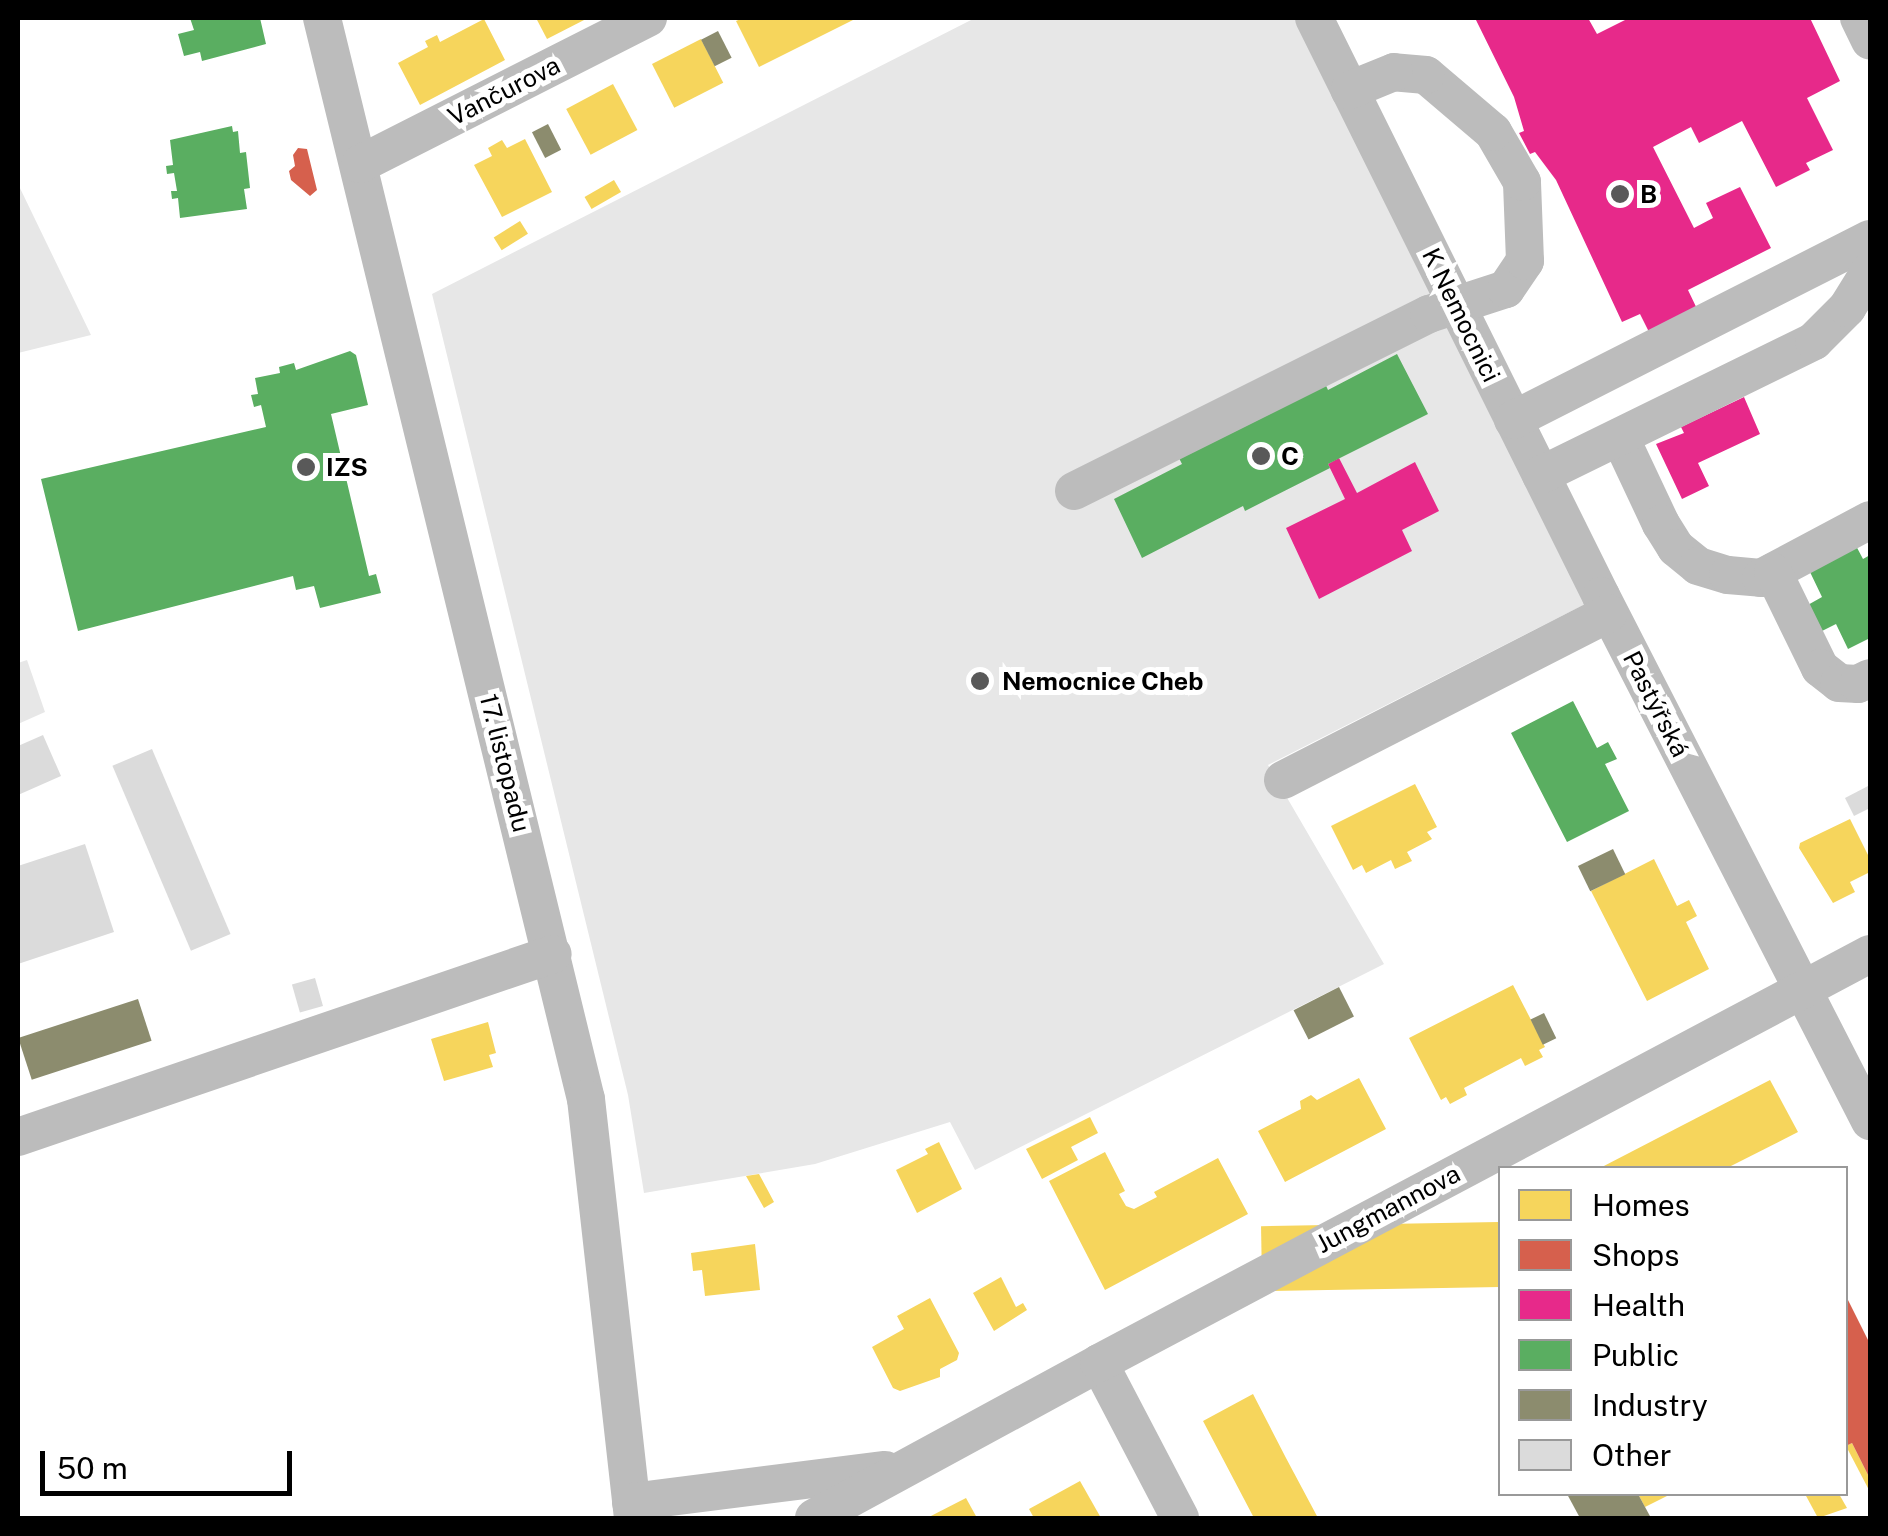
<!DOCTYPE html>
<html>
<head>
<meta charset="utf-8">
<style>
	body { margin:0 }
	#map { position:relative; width:1888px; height:1536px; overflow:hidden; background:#fff; font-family:"Public Sans",sans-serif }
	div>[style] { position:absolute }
	.green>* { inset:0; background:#e7e7e7 }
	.homes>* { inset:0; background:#f6d55c; transform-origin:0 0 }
	.shops>* { inset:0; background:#d6604d }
	.health>* { inset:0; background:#e7298a }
	.public>* { inset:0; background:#5aae61 }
	.industry>* { inset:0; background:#8c8c6e; transform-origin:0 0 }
	.building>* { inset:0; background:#dbdbdb; transform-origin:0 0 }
	.minor>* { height:38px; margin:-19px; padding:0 19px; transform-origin:19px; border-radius:19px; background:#bcbcbc }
	.dots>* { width:28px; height:28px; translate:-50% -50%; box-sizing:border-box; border:5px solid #fff; border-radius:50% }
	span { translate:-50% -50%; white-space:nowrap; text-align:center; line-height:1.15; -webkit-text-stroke:10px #fff; paint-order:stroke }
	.street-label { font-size:25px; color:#000 }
	.poi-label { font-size:25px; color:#000; font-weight:700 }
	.left { translate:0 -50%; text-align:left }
	.frame { position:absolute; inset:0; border:20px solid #000; pointer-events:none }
	.legend { position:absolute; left:1498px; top:1166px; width:350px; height:330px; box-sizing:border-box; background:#fff; border:2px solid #999; margin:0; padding:12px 18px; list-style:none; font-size:30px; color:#000 }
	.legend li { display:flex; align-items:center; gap:20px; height:50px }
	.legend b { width:50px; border:2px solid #999 }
	.scale { position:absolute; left:40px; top:1451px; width:252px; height:45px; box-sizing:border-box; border:5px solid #000; border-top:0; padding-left:12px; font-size:30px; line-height:35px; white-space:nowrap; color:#000; -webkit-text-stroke:8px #fff; paint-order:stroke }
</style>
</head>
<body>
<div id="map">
	<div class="green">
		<i style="clip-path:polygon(975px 18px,1314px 18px,1601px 596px,1268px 765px,1384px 964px,975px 1170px,950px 1122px,815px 1164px,644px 1193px,628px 1095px,432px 294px)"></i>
		<i style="clip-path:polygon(18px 184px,91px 335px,18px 353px)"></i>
		<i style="clip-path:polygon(27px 660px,45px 712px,18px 724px,18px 663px)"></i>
	</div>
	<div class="homes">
		<i style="clip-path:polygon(536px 18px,588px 18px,547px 39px)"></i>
		<i style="clip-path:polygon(743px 18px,857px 18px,759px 67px,736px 21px)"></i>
		<i style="clip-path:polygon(484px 19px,505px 60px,420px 105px,398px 63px,428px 47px,425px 41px,437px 35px,440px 42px)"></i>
		<i style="left:701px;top:39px;width:49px;height:55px;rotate:63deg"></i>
		<i style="left:613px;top:84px;width:52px;height:53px;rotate:62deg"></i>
		<i style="clip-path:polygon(525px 139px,552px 192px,502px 217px,474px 165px,492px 156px,488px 148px,502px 140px,507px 148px)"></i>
		<i style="left:614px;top:180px;width:14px;height:34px;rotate:60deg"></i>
		<i style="left:520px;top:221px;width:15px;height:31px;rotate:58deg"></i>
		<i style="clip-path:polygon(1415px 784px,1437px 827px,1427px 832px,1432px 839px,1407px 852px,1412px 861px,1395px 869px,1391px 860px,1366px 873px,1362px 865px,1353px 870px,1331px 826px)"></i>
		<i style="clip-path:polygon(1850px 819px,1870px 859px,1870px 872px,1850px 882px,1855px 892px,1833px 903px,1799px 848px,1800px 843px)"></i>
		<i style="clip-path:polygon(1654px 859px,1677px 906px,1689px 900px,1697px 916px,1686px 922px,1709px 969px,1647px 1001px,1591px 891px)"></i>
		<i style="clip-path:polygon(1513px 985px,1545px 1047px,1539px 1050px,1543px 1057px,1525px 1066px,1521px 1058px,1464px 1088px,1467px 1095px,1450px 1104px,1446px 1097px,1441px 1100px,1409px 1038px)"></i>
		<i style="clip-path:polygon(488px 1022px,496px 1053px,489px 1055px,493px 1067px,444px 1081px,431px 1039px)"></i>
		<i style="clip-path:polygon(1359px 1078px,1386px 1129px,1285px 1182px,1258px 1131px,1301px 1109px,1300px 1101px,1311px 1095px,1317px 1100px)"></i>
		<i style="clip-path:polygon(1770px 1080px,1798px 1132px,1727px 1168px,1600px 1168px)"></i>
		<i style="clip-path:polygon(1090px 1117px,1098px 1133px,1071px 1147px,1078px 1160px,1042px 1179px,1026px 1149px)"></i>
		<i style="clip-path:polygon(939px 1142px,962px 1189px,917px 1213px,896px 1170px,928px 1154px,925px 1149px)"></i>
		<i style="clip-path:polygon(1105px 1152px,1125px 1191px,1119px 1194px,1126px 1206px,1134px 1209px,1157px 1197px,1154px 1192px,1218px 1158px,1248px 1214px,1105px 1290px,1049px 1181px)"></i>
		<i style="clip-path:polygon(759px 1174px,774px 1202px,764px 1208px,746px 1176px)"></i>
		<i style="left:1499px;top:1222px;width:65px;height:238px;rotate:89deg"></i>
		<i style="clip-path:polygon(755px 1244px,760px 1290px,705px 1296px,702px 1270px,693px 1271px,691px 1253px)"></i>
		<i style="clip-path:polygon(1001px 1277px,1016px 1307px,1023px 1303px,1027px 1310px,994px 1331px,973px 1293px)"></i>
		<i style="clip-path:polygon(930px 1298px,959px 1353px,957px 1360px,940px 1369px,940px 1377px,900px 1391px,893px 1388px,872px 1347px,904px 1329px,897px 1316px)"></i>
		<i style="clip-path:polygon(1253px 1394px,1286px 1458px,1318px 1518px,1254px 1518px,1203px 1421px)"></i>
		<i style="clip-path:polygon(1852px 1443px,1870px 1479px,1870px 1492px,1846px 1446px)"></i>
		<i style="clip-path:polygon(1080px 1481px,1101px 1518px,1034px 1518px,1029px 1509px)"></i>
		<i style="clip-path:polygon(1638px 1494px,1671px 1494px,1645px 1507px)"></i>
		<i style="clip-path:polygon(1805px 1494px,1839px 1494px,1847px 1508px,1818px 1518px)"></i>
		<i style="clip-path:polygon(966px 1498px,977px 1518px,927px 1518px)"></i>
	</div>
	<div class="shops">
		<i style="clip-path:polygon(298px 148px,307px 149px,317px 190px,310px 196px,291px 180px,289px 171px,295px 166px,293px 155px)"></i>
		<i style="clip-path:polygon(1846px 1296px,1870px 1344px,1870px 1479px,1852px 1443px,1846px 1446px)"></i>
	</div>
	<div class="health">
		<i style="clip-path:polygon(1475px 18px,1588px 18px,1597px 34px,1629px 18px,1810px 18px,1840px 81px,1807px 98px,1833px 150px,1806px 163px,1810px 170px,1776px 187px,1742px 121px,1699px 143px,1691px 127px,1653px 147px,1694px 228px,1713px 218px,1706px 203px,1740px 187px,1771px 248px,1688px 290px,1711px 338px,1649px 332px,1640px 314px,1622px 322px,1556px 180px,1535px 152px,1530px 154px,1519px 133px,1524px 131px,1514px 97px)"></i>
		<i style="clip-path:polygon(1744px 397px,1760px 434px,1698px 463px,1709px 486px,1682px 499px,1656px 444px,1684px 433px,1681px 427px)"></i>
		<i style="clip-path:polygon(1339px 458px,1357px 493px,1415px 462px,1439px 511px,1402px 530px,1412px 551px,1319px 599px,1286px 528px,1345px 499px,1328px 464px)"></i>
	</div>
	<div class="public">
		<i style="clip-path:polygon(190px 18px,260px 18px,266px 44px,202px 61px,200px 52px,184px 56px,178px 34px,194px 30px)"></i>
		<i style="clip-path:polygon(232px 126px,233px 132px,238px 131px,240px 153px,246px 152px,250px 188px,244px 189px,247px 209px,180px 218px,178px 198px,172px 199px,171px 191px,177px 191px,174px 173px,167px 174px,166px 166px,173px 165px,170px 140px)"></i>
		<i style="clip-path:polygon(350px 351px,356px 355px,368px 405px,331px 414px,369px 576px,376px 574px,381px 593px,320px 608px,314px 586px,296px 590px,293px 576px,78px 631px,41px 479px,266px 427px,261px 405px,254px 407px,251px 395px,258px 394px,255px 378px,280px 373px,279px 367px,294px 363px,296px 370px)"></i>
		<i style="clip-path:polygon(1397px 354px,1428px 414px,1328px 464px,1330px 468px,1245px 511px,1243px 506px,1142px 558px,1114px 499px,1182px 464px,1177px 454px,1323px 379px,1328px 390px)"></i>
		<i style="clip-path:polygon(1854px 542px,1863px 559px,1870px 555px,1870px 638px,1848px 649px,1836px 624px,1820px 632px,1806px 606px,1822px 597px,1810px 572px)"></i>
		<i style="clip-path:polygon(1573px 701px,1597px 748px,1608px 742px,1617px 759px,1605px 764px,1629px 811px,1567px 842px,1511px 733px)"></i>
	</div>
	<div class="industry">
		<i style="left:718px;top:31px;width:30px;height:19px;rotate:63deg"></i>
		<i style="left:548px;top:124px;width:29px;height:18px;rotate:63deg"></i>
		<i style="left:1613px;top:849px;width:28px;height:39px;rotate:64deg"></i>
		<i style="left:1339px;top:987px;width:33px;height:51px;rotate:63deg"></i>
		<i style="left:138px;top:999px;width:44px;height:126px;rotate:72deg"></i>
		<i style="left:1544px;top:1013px;width:28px;height:15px;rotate:64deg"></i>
		<i style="clip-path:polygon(1567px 1494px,1638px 1494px,1651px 1518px,1580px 1518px)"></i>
	</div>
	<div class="building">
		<i style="clip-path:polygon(43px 735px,61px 776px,18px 795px,18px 746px)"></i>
		<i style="left:152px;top:749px;width:201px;height:43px;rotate:67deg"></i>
		<i style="clip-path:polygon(1870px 785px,1870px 808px,1854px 816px,1845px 798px)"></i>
		<i style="clip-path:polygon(85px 844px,114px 932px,18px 964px,18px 866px)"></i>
		<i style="left:315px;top:978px;width:29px;height:24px;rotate:74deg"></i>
	</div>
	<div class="minor">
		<i style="left:322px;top:18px;width:1113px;rotate:76.28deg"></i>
		<i style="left:586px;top:1099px;width:422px;rotate:83.6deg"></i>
		<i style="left:1314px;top:18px;width:645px;rotate:63.59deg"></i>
		<i style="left:1601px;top:596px;width:590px;rotate:62.87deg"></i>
		<i style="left:1859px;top:18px;width:25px;rotate:64deg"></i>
		<i style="left:360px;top:164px;width:323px;rotate:-26.9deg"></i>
		<i style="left:1513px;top:420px;width:400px;rotate:-26.9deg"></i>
		<i style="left:1620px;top:437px;width:96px;rotate:64.8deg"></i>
		<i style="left:1661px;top:524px;width:28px;rotate:58deg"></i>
		<i style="left:1676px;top:548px;width:28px;rotate:39deg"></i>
		<i style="left:1698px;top:566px;width:31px;rotate:17deg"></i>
		<i style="left:1728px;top:575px;width:33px;rotate:5deg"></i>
		<i style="left:1761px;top:578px;width:123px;rotate:-28deg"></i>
		<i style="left:1541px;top:475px;width:304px;rotate:-26.1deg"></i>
		<i style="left:1814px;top:341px;width:47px;rotate:-45deg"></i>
		<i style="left:1847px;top:308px;width:44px;rotate:-58.1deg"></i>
		<i style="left:1074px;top:491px;width:397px;rotate:-26.5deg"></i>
		<i style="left:1429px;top:314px;width:81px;rotate:-18deg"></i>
		<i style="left:1506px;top:289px;width:34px;rotate:-56deg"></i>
		<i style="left:1525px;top:261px;width:79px;rotate:-92.2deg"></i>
		<i style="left:1522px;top:182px;width:58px;rotate:-120.1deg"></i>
		<i style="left:1493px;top:132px;width:88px;rotate:-139.6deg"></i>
		<i style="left:1426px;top:75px;width:32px;rotate:-175deg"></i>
		<i style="left:1394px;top:72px;width:48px;rotate:157.8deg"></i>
		<i style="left:1773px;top:572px;width:107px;rotate:63.9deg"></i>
		<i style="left:1820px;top:668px;width:24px;rotate:38deg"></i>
		<i style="left:1839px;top:683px;width:19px;rotate:3deg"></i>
		<i style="left:1858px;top:684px;width:13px;rotate:-27deg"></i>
		<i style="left:1283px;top:780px;width:366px;rotate:-27.1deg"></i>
		<i style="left:18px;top:1137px;width:565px;rotate:-18.88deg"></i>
		<i style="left:1099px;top:1363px;width:175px;rotate:62.4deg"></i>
		<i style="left:631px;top:1502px;width:256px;rotate:-7.2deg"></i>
		<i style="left:814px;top:1518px;width:324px;rotate:-28.5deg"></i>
		<i style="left:1099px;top:1363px;width:873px;rotate:-27.95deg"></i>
	</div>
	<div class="dots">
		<i style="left:1620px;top:194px;background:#595959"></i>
		<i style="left:1261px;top:456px;background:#595959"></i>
		<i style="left:306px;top:467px;background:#595959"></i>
		<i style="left:980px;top:681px;background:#595959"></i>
	</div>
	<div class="street-label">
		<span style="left:504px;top:91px;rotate:-27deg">Vančurova</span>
		<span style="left:1461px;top:315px;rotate:64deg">K Nemocnici</span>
		<span style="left:1656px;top:704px;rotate:63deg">Pastýřská</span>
		<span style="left:505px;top:763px;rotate:76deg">17. listopadu</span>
		<span style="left:1388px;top:1209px;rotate:-28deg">Jungmannova</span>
	</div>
	<div class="poi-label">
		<span class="left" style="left:1640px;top:194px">B</span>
		<span class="left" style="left:1281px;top:456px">C</span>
		<span class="left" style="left:326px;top:467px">IZS</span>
		<span class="left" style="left:1002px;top:681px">Nemocnice Cheb</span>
	</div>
	<div class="frame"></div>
	<ul class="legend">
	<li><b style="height:28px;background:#f6d55c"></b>Homes</li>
	<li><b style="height:28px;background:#d6604d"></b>Shops</li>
	<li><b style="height:28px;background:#e7298a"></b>Health</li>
	<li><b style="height:28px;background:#5aae61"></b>Public</li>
	<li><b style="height:28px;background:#8c8c6e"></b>Industry</li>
	<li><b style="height:28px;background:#dbdbdb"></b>Other</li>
	</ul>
	<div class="scale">50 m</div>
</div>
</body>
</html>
